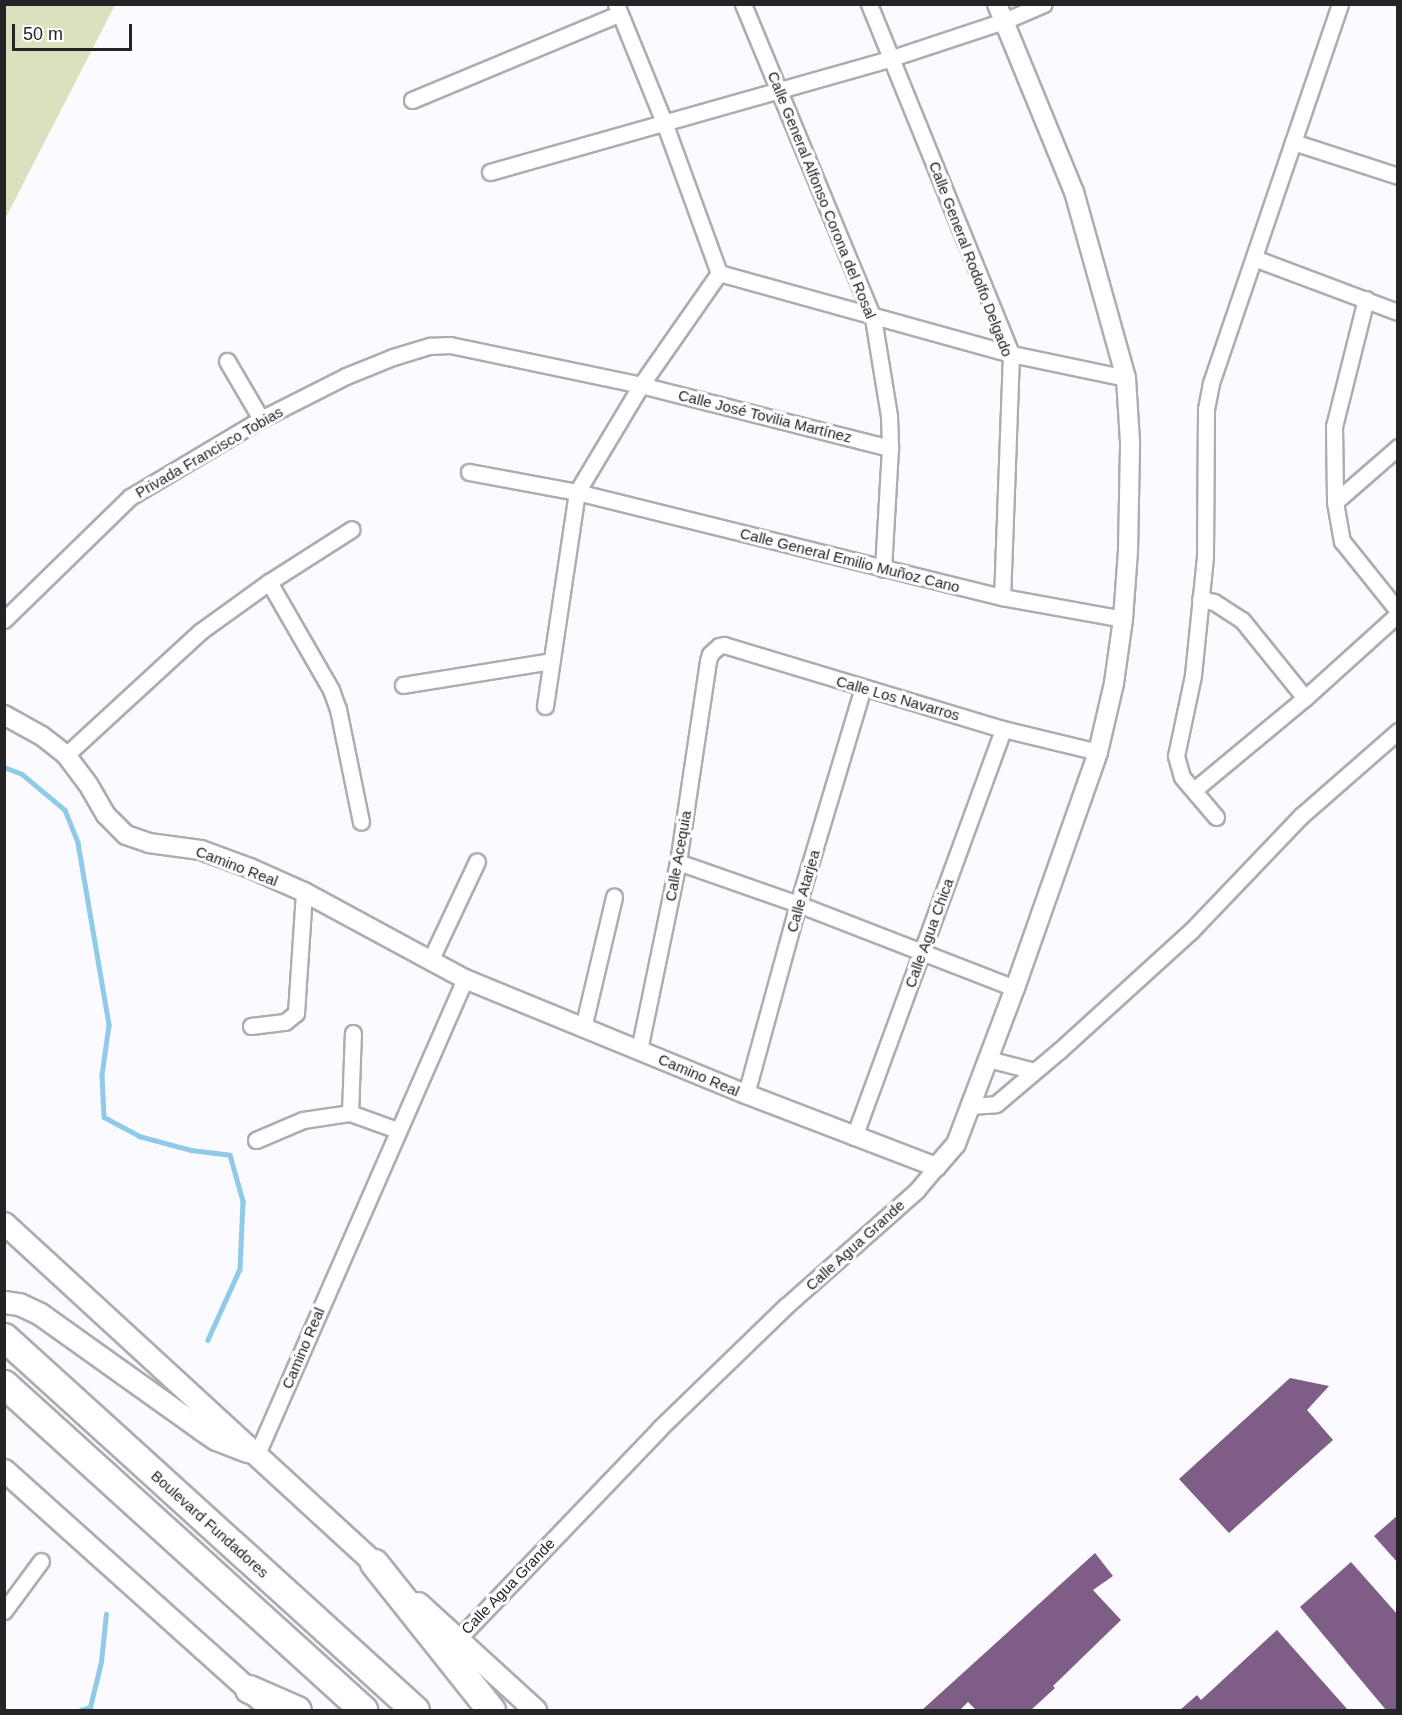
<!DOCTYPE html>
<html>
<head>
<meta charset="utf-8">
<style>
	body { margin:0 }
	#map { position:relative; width:1402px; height:1715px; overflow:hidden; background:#fbfaff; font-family:Helvetica,sans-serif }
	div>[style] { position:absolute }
	.green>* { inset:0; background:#dbe1be }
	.stream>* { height:4.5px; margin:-2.25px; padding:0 2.25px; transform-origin:2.25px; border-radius:2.25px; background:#8fcae9 }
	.building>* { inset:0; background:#7e5d86 }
	.roads { filter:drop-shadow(2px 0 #aeacb3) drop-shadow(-2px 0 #aeacb3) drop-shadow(0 2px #aeacb3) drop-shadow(0 -2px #aeacb3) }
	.minor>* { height:15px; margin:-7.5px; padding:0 7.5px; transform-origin:7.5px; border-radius:7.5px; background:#fff }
	.tertiary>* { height:18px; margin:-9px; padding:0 9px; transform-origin:9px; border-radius:9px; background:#fff }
	.secondary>* { height:21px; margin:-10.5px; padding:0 10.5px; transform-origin:10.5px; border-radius:10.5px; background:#fff }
	.motorway>* { height:27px; margin:-13.5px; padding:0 13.5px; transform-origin:13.5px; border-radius:13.5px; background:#fff }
	span { translate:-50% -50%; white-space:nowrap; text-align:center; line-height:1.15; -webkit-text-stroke:6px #fff; paint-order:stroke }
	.street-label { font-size:15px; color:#242326 }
	.frame { position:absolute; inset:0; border:6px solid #242326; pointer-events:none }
	.scale { position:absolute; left:12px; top:24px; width:120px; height:27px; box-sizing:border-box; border:3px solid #242326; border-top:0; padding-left:8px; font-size:18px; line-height:21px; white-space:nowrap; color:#242326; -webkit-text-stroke:4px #fff; paint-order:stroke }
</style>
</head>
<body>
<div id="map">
	<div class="green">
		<i style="clip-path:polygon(5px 4px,115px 5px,5px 219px,4px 5px)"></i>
	</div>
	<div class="stream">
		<i style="left:4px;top:767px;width:19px;rotate:21deg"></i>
		<i style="left:22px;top:774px;width:56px;rotate:39.9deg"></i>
		<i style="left:65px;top:810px;width:35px;rotate:68deg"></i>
		<i style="left:78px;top:843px;width:185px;rotate:80.3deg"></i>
		<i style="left:109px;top:1025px;width:50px;rotate:98deg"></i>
		<i style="left:102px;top:1075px;width:42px;rotate:87.3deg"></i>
		<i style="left:104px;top:1117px;width:40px;rotate:28deg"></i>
		<i style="left:139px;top:1136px;width:54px;rotate:15.1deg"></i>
		<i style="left:191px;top:1150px;width:39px;rotate:7deg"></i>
		<i style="left:230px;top:1155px;width:48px;rotate:74.2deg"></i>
		<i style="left:243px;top:1201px;width:68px;rotate:92.5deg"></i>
		<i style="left:240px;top:1269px;width:78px;rotate:114.3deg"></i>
		<i style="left:81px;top:1710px;width:9px;rotate:-18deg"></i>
		<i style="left:90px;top:1707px;width:46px;rotate:-76.3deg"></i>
		<i style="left:101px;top:1662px;width:48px;rotate:-84.1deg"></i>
	</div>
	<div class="building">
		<i style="clip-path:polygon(1290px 1378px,1329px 1386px,1307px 1410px,1333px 1440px,1229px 1533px,1179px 1479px)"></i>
		<i style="clip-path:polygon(1398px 1515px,1398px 1563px,1374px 1536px)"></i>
		<i style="clip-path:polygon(1095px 1553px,1113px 1576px,1093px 1590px,1121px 1620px,1053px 1686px,1055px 1688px,1031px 1710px,976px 1710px,968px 1702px,960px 1710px,922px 1710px)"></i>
		<i style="clip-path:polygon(1351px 1562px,1398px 1615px,1398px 1710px,1386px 1710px,1300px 1607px)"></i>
		<i style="clip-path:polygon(1277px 1630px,1348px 1710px,1180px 1710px,1197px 1695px,1201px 1700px)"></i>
	</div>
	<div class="roads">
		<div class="minor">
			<i style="left:616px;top:4px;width:127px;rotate:67.9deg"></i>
			<i style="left:664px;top:122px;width:161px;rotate:70deg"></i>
			<i style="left:743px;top:4px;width:340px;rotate:67.5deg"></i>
			<i style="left:873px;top:318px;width:99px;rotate:80.7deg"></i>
			<i style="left:889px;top:416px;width:32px;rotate:88deg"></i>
			<i style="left:890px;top:448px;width:121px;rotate:93.3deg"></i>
			<i style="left:869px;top:4px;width:378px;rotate:67.9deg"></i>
			<i style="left:1011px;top:354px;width:243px;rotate:92.1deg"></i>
			<i style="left:412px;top:100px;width:224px;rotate:-22.6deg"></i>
			<i style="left:1293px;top:142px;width:110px;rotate:17.9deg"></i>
			<i style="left:490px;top:172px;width:418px;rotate:-15.8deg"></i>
			<i style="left:892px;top:58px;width:118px;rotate:-18.3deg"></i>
			<i style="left:1004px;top:21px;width:43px;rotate:-23deg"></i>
			<i style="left:1254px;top:258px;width:154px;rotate:20.6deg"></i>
			<i style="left:719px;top:273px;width:303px;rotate:15.5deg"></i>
			<i style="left:1011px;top:354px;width:117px;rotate:11.8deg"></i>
			<i style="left:1366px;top:299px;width:131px;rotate:104.1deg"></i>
			<i style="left:1334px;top:426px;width:76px;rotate:89.2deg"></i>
			<i style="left:1335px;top:502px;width:40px;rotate:80deg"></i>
			<i style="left:1342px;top:541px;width:90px;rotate:51.3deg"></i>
			<i style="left:227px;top:361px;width:67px;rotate:59.6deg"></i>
			<i style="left:469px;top:472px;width:110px;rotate:10.5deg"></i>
			<i style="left:577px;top:492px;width:438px;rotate:13.9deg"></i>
			<i style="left:1002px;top:597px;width:123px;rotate:10.3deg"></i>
			<i style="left:1335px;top:502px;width:84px;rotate:-41.1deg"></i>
			<i style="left:269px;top:582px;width:125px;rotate:60.1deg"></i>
			<i style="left:331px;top:690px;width:20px;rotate:70deg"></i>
			<i style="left:338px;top:709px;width:115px;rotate:78.5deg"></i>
			<i style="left:1200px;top:599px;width:14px;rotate:12deg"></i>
			<i style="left:1214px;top:602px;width:33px;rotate:33deg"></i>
			<i style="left:1242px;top:620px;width:100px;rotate:51.1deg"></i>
			<i style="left:4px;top:620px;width:176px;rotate:-44.3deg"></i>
			<i style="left:130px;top:497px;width:152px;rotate:-30.8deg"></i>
			<i style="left:261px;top:419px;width:95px;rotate:-26.8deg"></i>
			<i style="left:346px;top:376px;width:51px;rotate:-22deg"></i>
			<i style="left:393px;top:357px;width:39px;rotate:-17deg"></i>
			<i style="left:430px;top:346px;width:20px;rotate:-3deg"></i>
			<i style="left:450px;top:345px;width:195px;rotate:11.8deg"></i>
			<i style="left:641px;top:385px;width:257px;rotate:14.2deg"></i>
			<i style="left:403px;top:685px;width:150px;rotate:-9.2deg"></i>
			<i style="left:545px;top:706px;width:216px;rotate:-81.5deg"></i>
			<i style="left:577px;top:492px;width:125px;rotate:-59.1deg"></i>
			<i style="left:641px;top:385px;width:136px;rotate:-55.1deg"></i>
			<i style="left:66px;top:755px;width:183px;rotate:-42.6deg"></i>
			<i style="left:201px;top:631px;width:84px;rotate:-35.8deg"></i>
			<i style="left:269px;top:582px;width:98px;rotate:-32.6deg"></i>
			<i style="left:1194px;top:790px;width:144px;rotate:-39.7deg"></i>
			<i style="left:1305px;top:698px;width:125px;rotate:-42.1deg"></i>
			<i style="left:1216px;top:817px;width:52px;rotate:-130.4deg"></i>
			<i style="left:1182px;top:777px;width:22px;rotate:-106deg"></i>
			<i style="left:1176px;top:756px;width:83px;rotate:-78.1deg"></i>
			<i style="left:1193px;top:675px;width:120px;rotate:-84.2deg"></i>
			<i style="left:1205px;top:556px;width:147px;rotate:-89.6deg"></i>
			<i style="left:1206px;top:409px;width:26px;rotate:-79deg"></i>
			<i style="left:1211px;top:383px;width:400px;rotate:-71.2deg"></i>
			<i style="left:678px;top:862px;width:127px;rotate:19.3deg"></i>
			<i style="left:798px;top:904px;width:233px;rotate:21.2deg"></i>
			<i style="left:430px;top:961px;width:110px;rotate:-64.8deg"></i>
			<i style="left:251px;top:1026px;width:34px;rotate:-7deg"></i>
			<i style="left:285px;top:1022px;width:14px;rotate:-39deg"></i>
			<i style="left:296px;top:1013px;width:121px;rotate:-86.2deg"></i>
			<i style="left:583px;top:1028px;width:135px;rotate:-76.7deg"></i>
			<i style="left:639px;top:1050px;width:192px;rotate:-78.3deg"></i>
			<i style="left:678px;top:862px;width:203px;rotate:-81.5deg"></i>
			<i style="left:708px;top:661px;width:7px;rotate:-74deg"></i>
			<i style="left:710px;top:654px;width:12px;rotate:-42deg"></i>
			<i style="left:719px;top:646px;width:5px;rotate:-11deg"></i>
			<i style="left:724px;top:645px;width:291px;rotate:16.8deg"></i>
			<i style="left:1003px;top:729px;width:98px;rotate:13.6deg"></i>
			<i style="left:988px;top:1059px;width:48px;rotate:14.6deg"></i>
			<i style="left:746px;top:1094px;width:197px;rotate:-74.7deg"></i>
			<i style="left:798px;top:904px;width:226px;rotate:-73.3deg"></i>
			<i style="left:970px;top:1106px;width:26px;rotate:-4deg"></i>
			<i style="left:996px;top:1104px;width:84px;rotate:-40.2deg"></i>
			<i style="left:1060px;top:1050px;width:177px;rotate:-42.3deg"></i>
			<i style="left:1191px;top:931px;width:159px;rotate:-46.3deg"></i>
			<i style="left:1301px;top:816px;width:129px;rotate:-41.2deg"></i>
			<i style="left:350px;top:1113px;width:80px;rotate:-87.9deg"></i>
			<i style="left:854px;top:1137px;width:434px;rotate:-69.9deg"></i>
			<i style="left:256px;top:1140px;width:51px;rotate:-23.1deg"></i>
			<i style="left:303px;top:1120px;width:48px;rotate:-8.5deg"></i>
			<i style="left:350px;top:1113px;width:50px;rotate:19.9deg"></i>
			<i style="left:257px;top:1454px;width:519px;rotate:-66.35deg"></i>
			<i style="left:4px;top:1611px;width:62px;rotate:-53.5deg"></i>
			<i style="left:457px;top:1640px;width:294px;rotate:-46.2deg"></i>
			<i style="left:660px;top:1428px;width:175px;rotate:-44.1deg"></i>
			<i style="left:786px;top:1306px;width:175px;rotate:-41.5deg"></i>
			<i style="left:917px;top:1190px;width:30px;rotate:-50deg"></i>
		</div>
		<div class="tertiary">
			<i style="left:4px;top:715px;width:43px;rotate:28.9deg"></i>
			<i style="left:42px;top:736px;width:31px;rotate:38deg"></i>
			<i style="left:66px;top:755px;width:36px;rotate:53deg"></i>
			<i style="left:88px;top:784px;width:36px;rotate:60deg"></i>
			<i style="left:106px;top:815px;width:28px;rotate:45deg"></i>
			<i style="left:126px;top:835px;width:24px;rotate:19deg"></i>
			<i style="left:149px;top:843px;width:52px;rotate:7.7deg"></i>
			<i style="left:201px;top:850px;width:52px;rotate:20.2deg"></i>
			<i style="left:250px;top:868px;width:59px;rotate:24deg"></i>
			<i style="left:304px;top:892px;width:183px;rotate:28.4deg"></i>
			<i style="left:465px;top:979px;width:304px;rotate:22.3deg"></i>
			<i style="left:746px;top:1094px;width:204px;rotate:21deg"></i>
			<i style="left:936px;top:1167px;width:30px;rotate:-49deg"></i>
			<i style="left:956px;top:1144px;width:167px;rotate:-69.3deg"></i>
			<i style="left:1015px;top:988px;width:250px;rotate:-70.6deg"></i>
			<i style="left:1098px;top:752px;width:71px;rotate:-76.9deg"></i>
			<i style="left:1114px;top:683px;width:65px;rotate:-82deg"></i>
			<i style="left:1123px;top:619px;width:68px;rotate:-85.8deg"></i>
			<i style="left:1128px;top:551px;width:109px;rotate:-88.9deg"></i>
			<i style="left:1130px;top:442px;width:64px;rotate:-93.6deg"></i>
			<i style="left:1126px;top:378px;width:193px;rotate:-105.6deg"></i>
			<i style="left:1074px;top:192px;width:203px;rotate:-112.3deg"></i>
		</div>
		<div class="secondary">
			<i style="left:4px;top:1223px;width:516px;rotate:42.57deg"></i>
			<i style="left:4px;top:1302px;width:15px;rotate:8deg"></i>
			<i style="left:19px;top:1304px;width:23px;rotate:25deg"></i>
			<i style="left:40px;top:1314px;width:198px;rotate:35.5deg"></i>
			<i style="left:201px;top:1429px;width:18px;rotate:34deg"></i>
			<i style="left:216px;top:1439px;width:34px;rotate:21deg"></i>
			<i style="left:4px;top:1470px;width:344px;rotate:41.9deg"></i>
			<i style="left:418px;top:1603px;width:159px;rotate:42.4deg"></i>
		</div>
		<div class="motorway">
			<i style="left:4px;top:1337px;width:555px;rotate:42.23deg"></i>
			<i style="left:4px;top:1384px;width:485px;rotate:42.2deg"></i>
			<i style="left:374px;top:1563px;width:188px;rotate:51.5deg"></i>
			<i style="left:249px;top:1689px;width:52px;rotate:23.6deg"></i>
		</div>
	</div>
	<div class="street-label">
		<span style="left:822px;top:195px;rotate:68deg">Calle General Alfonso Corona del Rosal</span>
		<span style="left:971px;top:259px;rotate:69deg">Calle General Rodolfo Delgado</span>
		<span style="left:765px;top:416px;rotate:14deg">Calle José Tovilia Martínez</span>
		<span style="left:209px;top:452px;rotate:-30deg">Privada Francisco Tobias</span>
		<span style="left:850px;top:560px;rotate:14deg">Calle General Emilio Muñoz Cano</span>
		<span style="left:898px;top:698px;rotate:16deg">Calle Los Navarros</span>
		<span style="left:678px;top:856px;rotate:-80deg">Calle Acequia</span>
		<span style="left:237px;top:866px;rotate:21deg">Camino Real</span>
		<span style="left:803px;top:891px;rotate:-74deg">Calle Atarjea</span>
		<span style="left:929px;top:933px;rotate:-70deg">Calle Agua Chica</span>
		<span style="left:699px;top:1075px;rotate:23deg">Camino Real</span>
		<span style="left:855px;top:1245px;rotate:-42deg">Calle Agua Grande</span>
		<span style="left:303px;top:1348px;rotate:-67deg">Camino Real</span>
		<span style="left:210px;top:1524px;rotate:42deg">Boulevard Fundadores</span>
		<span style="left:508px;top:1586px;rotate:-46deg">Calle Agua Grande</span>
	</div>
	<div class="frame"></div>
	<div class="scale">50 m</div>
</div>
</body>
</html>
